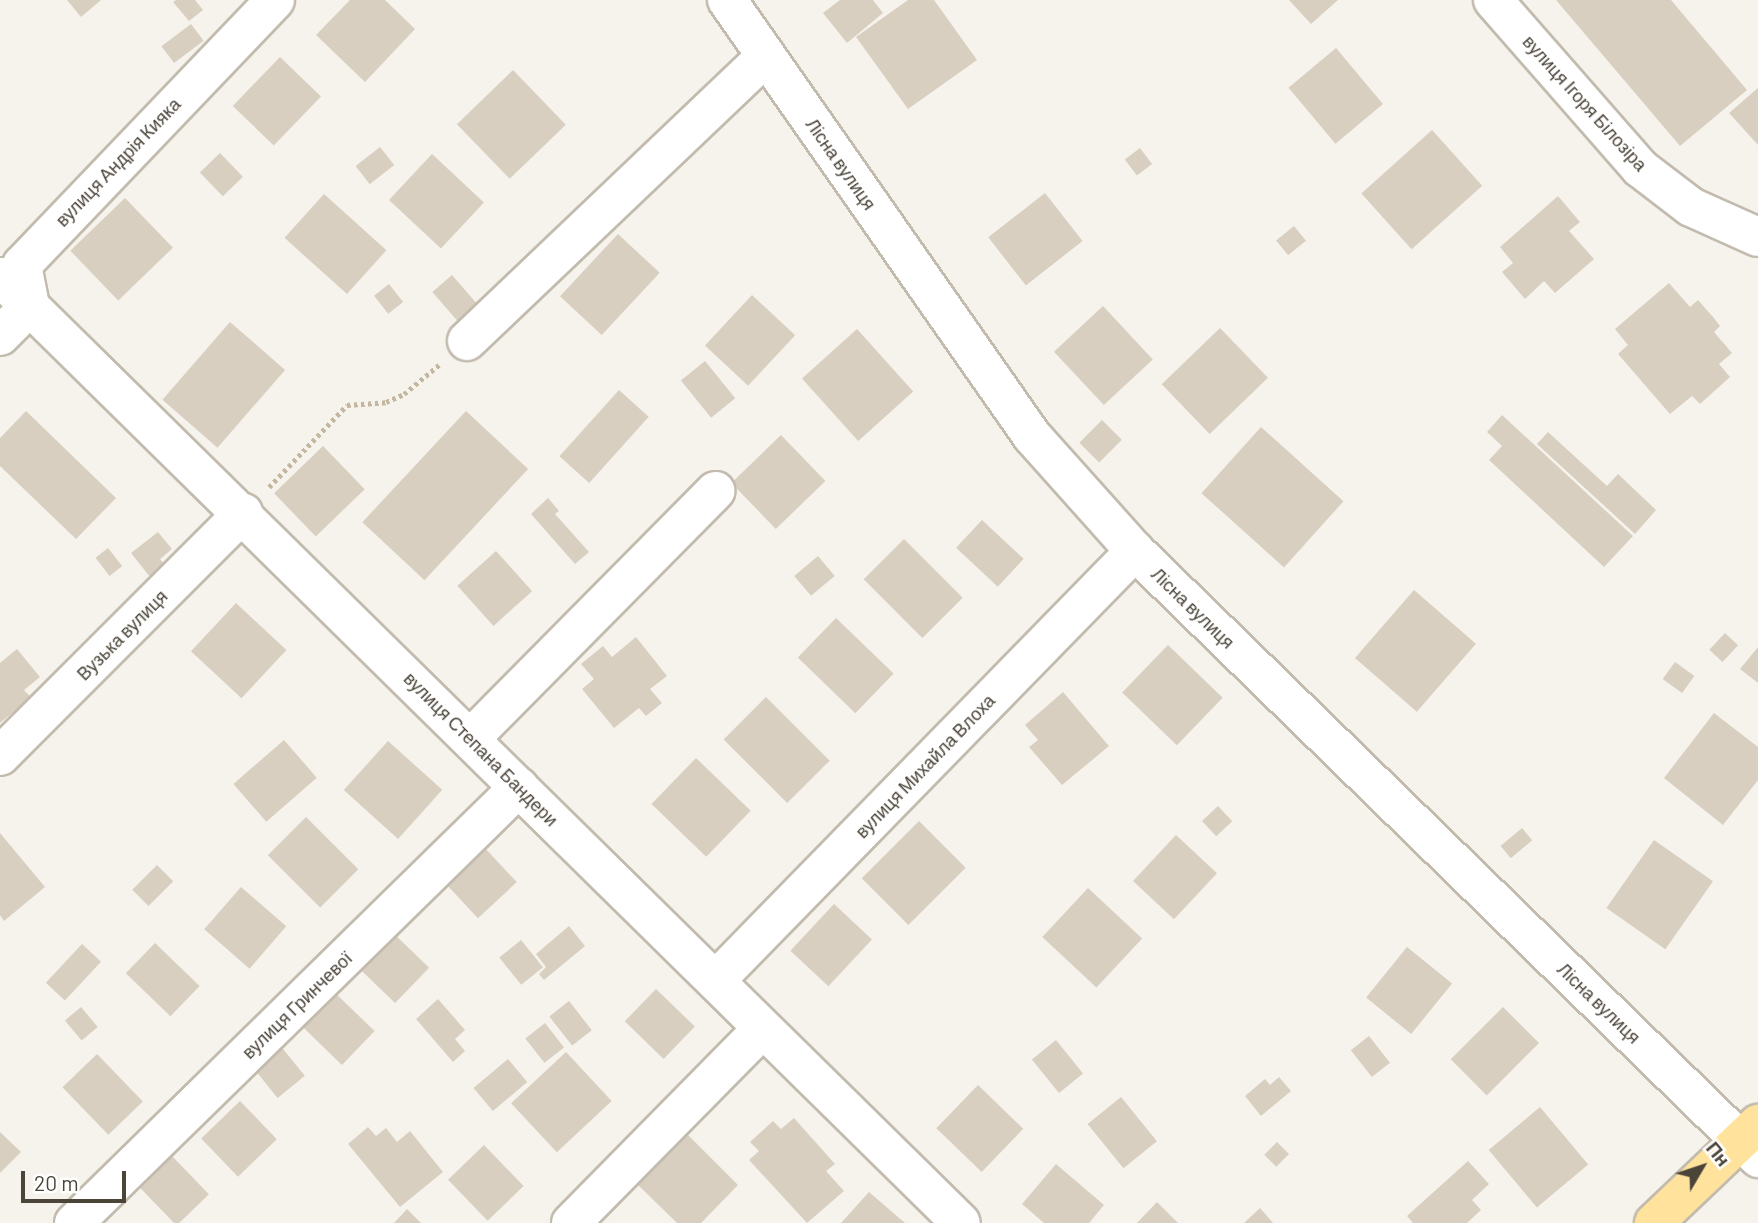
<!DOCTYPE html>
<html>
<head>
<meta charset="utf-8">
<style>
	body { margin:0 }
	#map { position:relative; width:1758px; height:1223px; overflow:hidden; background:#f6f3ec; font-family:Barlow,sans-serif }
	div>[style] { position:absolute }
	.building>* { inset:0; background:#d8cfc1; transform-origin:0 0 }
	.path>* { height:4.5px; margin-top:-2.25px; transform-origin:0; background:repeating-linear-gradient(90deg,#c4b79f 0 3.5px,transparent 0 7px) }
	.roads { filter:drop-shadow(2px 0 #c2bbae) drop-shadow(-2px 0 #c2bbae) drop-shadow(0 2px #c2bbae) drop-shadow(0 -2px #c2bbae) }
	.minor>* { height:38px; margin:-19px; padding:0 19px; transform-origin:19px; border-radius:19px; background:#fff }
	.major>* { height:38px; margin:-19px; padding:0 19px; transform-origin:19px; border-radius:19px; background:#ffe39c }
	span { translate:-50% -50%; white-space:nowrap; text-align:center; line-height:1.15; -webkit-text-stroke:5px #fff; paint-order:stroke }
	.street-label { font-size:18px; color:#4b4439 }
	.north { position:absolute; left:1667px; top:1132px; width:70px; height:70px; -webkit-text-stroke:5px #fff; paint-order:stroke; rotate:51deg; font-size:19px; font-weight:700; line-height:28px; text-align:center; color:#4b4439 }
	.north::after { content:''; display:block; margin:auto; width:24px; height:32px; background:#4b4439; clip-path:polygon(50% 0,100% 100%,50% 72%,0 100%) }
	.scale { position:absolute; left:21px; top:1171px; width:105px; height:32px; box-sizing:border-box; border:4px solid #4b4439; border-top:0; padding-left:9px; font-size:21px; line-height:24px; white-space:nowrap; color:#4b4439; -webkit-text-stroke:5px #fff; paint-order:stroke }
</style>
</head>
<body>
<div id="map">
	<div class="building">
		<i style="clip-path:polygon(67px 0,101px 0,81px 17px)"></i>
		<i style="clip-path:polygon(176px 0,195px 0,203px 10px,189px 21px,173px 2px)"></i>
		<i style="clip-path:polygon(350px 0,385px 0,415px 29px,365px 82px,316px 35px)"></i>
		<i style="clip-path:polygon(840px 0,873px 0,883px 13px,847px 43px,823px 13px)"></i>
		<i style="clip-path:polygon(908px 0,934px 0,977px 60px,908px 109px,856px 37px)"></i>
		<i style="clip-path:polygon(1289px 0,1338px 0,1311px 24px)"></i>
		<i style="clip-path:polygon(1556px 0,1671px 0,1747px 90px,1680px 146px)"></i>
		<i style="left:191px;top:24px;width:21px;height:37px;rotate:53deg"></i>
		<i style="left:1336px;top:48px;width:73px;height:62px;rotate:50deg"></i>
		<i style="left:280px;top:57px;width:57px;height:68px;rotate:44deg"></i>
		<i style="left:513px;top:70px;width:76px;height:78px;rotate:46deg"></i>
		<i style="clip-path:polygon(1758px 88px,1758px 145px,1729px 113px)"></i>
		<i style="left:1432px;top:130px;width:75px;height:95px;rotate:48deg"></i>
		<i style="left:380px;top:147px;width:23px;height:31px;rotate:52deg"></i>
		<i style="left:1140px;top:148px;width:20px;height:19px;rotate:53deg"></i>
		<i style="left:220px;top:153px;width:33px;height:28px;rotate:46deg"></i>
		<i style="left:432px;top:154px;width:71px;height:63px;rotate:43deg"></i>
		<i style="left:1045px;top:193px;width:61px;height:72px;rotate:52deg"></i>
		<i style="left:324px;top:194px;width:84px;height:59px;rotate:42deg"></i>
		<i style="clip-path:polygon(1558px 196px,1580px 222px,1569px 231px,1594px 259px,1555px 293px,1544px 281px,1525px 299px,1502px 272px,1513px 263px,1500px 247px)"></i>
		<i style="left:125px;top:198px;width:69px;height:76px;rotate:46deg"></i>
		<i style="left:1294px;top:226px;width:19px;height:23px;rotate:51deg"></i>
		<i style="left:618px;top:234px;width:57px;height:85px;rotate:43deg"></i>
		<i style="left:452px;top:275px;width:40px;height:26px;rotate:49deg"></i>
		<i style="clip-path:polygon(1669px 283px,1690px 307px,1698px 300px,1713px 317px,1720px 326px,1714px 332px,1732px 353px,1719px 364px,1730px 377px,1700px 404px,1692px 396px,1670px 414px,1618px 354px,1628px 345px,1615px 329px)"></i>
		<i style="left:389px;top:284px;width:23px;height:19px;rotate:52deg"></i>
		<i style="left:752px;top:295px;width:59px;height:69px;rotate:43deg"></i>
		<i style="left:1103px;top:306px;width:73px;height:67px;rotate:47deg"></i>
		<i style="left:230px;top:322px;width:73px;height:103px;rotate:41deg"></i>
		<i style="left:1220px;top:328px;width:69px;height:81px;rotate:46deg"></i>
		<i style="left:857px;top:329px;width:84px;height:74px;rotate:48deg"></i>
		<i style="left:705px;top:361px;width:48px;height:31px;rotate:51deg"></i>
		<i style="left:619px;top:390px;width:40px;height:89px;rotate:42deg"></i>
		<i style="clip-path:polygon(26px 411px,116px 498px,76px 539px,0 466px,0 438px)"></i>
		<i style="left:466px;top:411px;width:85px;height:152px;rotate:43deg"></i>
		<i style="clip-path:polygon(1502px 415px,1633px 536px,1604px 567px,1489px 460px,1502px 446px,1487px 432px)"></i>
		<i style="left:1102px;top:420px;width:28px;height:32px;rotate:45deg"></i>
		<i style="left:1261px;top:427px;width:111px;height:89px;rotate:42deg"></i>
		<i style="clip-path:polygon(1548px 432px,1607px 486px,1618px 474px,1656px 510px,1635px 534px,1537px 444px)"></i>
		<i style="left:781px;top:435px;width:64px;height:69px;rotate:46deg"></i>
		<i style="left:323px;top:446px;width:60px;height:68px;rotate:46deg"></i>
		<i style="clip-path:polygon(548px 498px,559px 511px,555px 514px,589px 552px,575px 564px,531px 514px)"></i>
		<i style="left:982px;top:520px;width:57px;height:38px;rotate:43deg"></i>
		<i style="clip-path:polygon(158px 532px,172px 549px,160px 559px,169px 570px,154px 582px,131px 553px)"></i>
		<i style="left:904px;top:539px;width:83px;height:57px;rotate:45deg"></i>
		<i style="left:108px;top:548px;width:23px;height:16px;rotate:52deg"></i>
		<i style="left:496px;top:551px;width:54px;height:52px;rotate:48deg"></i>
		<i style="left:818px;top:556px;width:26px;height:31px;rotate:50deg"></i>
		<i style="left:1414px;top:590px;width:82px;height:90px;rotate:41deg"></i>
		<i style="left:236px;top:603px;width:69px;height:66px;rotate:43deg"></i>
		<i style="left:836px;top:618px;width:80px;height:55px;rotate:44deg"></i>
		<i style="left:1725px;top:633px;width:18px;height:23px;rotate:43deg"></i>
		<i style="clip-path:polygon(636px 637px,667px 676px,650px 689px,662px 703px,646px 716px,639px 708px,614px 728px,582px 689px,594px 679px,581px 664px,603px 646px,612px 657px)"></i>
		<i style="left:1168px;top:645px;width:76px;height:66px;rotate:44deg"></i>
		<i style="clip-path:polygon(1758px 647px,1758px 683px,1740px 669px)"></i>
		<i style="clip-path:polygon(17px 649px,40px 677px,24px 690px,31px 697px,0 723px,0 663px)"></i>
		<i style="left:1675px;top:662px;width:24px;height:21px;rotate:36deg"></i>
		<i style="clip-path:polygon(1063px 692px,1109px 746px,1062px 785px,1029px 747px,1038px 740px,1025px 725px)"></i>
		<i style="left:766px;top:697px;width:90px;height:60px;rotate:45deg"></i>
		<i style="clip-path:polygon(1714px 713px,1758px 747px,1758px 780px,1723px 825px,1664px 778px)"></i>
		<i style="left:284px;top:740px;width:50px;height:67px;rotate:49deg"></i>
		<i style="left:388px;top:741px;width:73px;height:66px;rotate:42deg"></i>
		<i style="left:696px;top:758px;width:76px;height:64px;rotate:44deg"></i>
		<i style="left:1218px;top:806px;width:21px;height:22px;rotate:47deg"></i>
		<i style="left:306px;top:817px;width:74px;height:54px;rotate:45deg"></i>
		<i style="left:919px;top:821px;width:66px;height:81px;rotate:45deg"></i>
		<i style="left:1522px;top:828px;width:16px;height:28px;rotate:50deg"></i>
		<i style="clip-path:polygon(0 833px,45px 887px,4px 921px,0 915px)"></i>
		<i style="left:1176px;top:835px;width:56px;height:63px;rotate:43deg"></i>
		<i style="left:1654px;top:840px;width:72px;height:83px;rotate:35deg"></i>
		<i style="left:484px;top:847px;width:48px;height:53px;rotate:47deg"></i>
		<i style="left:157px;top:865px;width:23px;height:35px;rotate:45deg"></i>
		<i style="left:241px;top:887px;width:60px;height:56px;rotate:41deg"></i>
		<i style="left:1088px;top:888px;width:74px;height:67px;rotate:43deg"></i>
		<i style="left:834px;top:904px;width:52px;height:64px;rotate:43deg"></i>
		<i style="clip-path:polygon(569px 926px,585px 946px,544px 980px,539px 974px,546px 967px,536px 954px)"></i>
		<i style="left:391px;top:931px;width:53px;height:49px;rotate:44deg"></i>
		<i style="left:521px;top:940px;width:35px;height:28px;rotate:51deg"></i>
		<i style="left:155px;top:943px;width:62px;height:42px;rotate:44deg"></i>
		<i style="left:82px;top:944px;width:26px;height:53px;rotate:43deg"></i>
		<i style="left:1407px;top:947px;width:58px;height:65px;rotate:39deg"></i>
		<i style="left:330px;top:988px;width:62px;height:47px;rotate:44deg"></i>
		<i style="left:656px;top:989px;width:54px;height:45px;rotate:44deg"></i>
		<i style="clip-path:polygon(438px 999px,465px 1030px,455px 1039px,465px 1051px,453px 1062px,416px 1019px)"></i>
		<i style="left:569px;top:1001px;width:37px;height:25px;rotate:52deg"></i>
		<i style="left:81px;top:1007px;width:26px;height:21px;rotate:50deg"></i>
		<i style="left:1503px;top:1007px;width:51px;height:74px;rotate:45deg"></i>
		<i style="left:545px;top:1023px;width:31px;height:25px;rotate:52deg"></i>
		<i style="left:1369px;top:1036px;width:34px;height:23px;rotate:52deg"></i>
		<i style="left:1056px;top:1040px;width:43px;height:31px;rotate:51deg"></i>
		<i style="left:279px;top:1044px;width:41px;height:35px;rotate:51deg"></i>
		<i style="left:566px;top:1052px;width:67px;height:75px;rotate:47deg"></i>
		<i style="left:97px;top:1054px;width:66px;height:48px;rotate:46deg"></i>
		<i style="left:508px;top:1059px;width:30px;height:45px;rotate:50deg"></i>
		<i style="clip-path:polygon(1279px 1077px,1291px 1091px,1261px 1116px,1245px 1096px,1265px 1079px,1270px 1085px)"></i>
		<i style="left:978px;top:1085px;width:63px;height:60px;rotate:44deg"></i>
		<i style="left:1121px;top:1097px;width:57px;height:43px;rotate:51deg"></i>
		<i style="left:240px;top:1101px;width:53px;height:54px;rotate:46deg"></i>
		<i style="left:1540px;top:1107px;width:75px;height:67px;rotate:50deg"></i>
		<i style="clip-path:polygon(794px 1118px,835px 1164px,826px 1171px,844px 1191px,807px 1223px,749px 1160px,759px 1151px,750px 1142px,773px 1121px,781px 1129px)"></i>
		<i style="clip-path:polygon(368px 1127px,376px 1136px,386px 1128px,397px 1142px,410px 1131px,443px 1172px,400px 1207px,348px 1144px)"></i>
		<i style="clip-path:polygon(0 1132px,21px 1152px,0 1173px)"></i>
		<i style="clip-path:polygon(686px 1133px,738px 1185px,701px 1223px,677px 1223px,637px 1184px)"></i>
		<i style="left:1277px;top:1142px;width:17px;height:18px;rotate:45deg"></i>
		<i style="left:484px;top:1145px;width:57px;height:50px;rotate:46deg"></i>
		<i style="left:170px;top:1154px;width:56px;height:45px;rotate:46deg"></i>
		<i style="clip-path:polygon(1468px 1161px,1489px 1184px,1472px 1200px,1481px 1210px,1467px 1223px,1413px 1223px,1407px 1216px)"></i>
		<i style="clip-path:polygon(1056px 1164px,1104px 1205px,1089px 1223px,1044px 1223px,1022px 1204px)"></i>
		<i style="clip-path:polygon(869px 1192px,905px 1223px,841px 1223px)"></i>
		<i style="clip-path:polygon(1157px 1202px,1178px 1223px,1137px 1223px)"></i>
		<i style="clip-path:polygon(1260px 1208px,1273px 1223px,1244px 1223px)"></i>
		<i style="clip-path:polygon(407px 1209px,421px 1223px,394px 1223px)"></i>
	</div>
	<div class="path">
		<i style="left:269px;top:487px;width:113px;rotate:-46.4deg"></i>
		<i style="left:347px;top:405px;width:39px;rotate:-4deg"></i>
		<i style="left:386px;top:402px;width:20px;rotate:-24deg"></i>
		<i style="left:404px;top:394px;width:47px;rotate:-39.8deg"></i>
	</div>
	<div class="roads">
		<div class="minor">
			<i style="left:727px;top:0;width:532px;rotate:55.03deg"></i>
			<i style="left:1032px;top:436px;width:154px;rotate:48.2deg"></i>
			<i style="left:1135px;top:551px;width:870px;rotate:44.25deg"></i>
			<i style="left:1493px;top:0;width:223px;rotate:48.8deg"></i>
			<i style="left:1640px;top:168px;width:64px;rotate:37.4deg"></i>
			<i style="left:1691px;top:207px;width:73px;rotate:24.1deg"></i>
			<i style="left:0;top:277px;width:1348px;rotate:44.55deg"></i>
			<i style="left:0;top:336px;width:42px;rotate:-45deg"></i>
			<i style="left:30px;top:306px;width:42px;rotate:-101deg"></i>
			<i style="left:22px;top:265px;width:366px;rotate:-46.3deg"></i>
			<i style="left:467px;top:341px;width:413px;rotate:-43.6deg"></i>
			<i style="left:470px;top:739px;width:349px;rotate:-45.3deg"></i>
			<i style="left:0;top:756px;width:344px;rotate:-45deg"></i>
			<i style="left:716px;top:980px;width:600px;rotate:-45.68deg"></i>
			<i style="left:74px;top:1223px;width:623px;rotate:-44.41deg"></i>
			<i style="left:571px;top:1223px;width:272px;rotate:-45.4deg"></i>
		</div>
		<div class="major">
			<i style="left:1654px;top:1223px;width:144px;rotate:-43.6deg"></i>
		</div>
	</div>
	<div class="street-label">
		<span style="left:1585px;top:103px;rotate:48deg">вулиця Ігоря Білозіра</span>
		<span style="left:118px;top:162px;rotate:-46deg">вулиця Андрія Кияка</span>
		<span style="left:841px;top:164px;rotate:55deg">Лісна вулиця</span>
		<span style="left:1193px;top:608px;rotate:44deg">Лісна вулиця</span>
		<span style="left:122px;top:635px;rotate:-45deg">Вузька вулиця</span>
		<span style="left:481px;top:749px;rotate:45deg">вулиця Степана Бандери</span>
		<span style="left:925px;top:766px;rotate:-46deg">вулиця Михайла Влоха</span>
		<span style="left:1599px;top:1003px;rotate:44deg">Лісна вулиця</span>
		<span style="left:297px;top:1005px;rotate:-44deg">вулиця Гринчевої</span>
	</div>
	<div class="north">Пн</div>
	<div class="scale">20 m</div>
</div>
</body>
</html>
